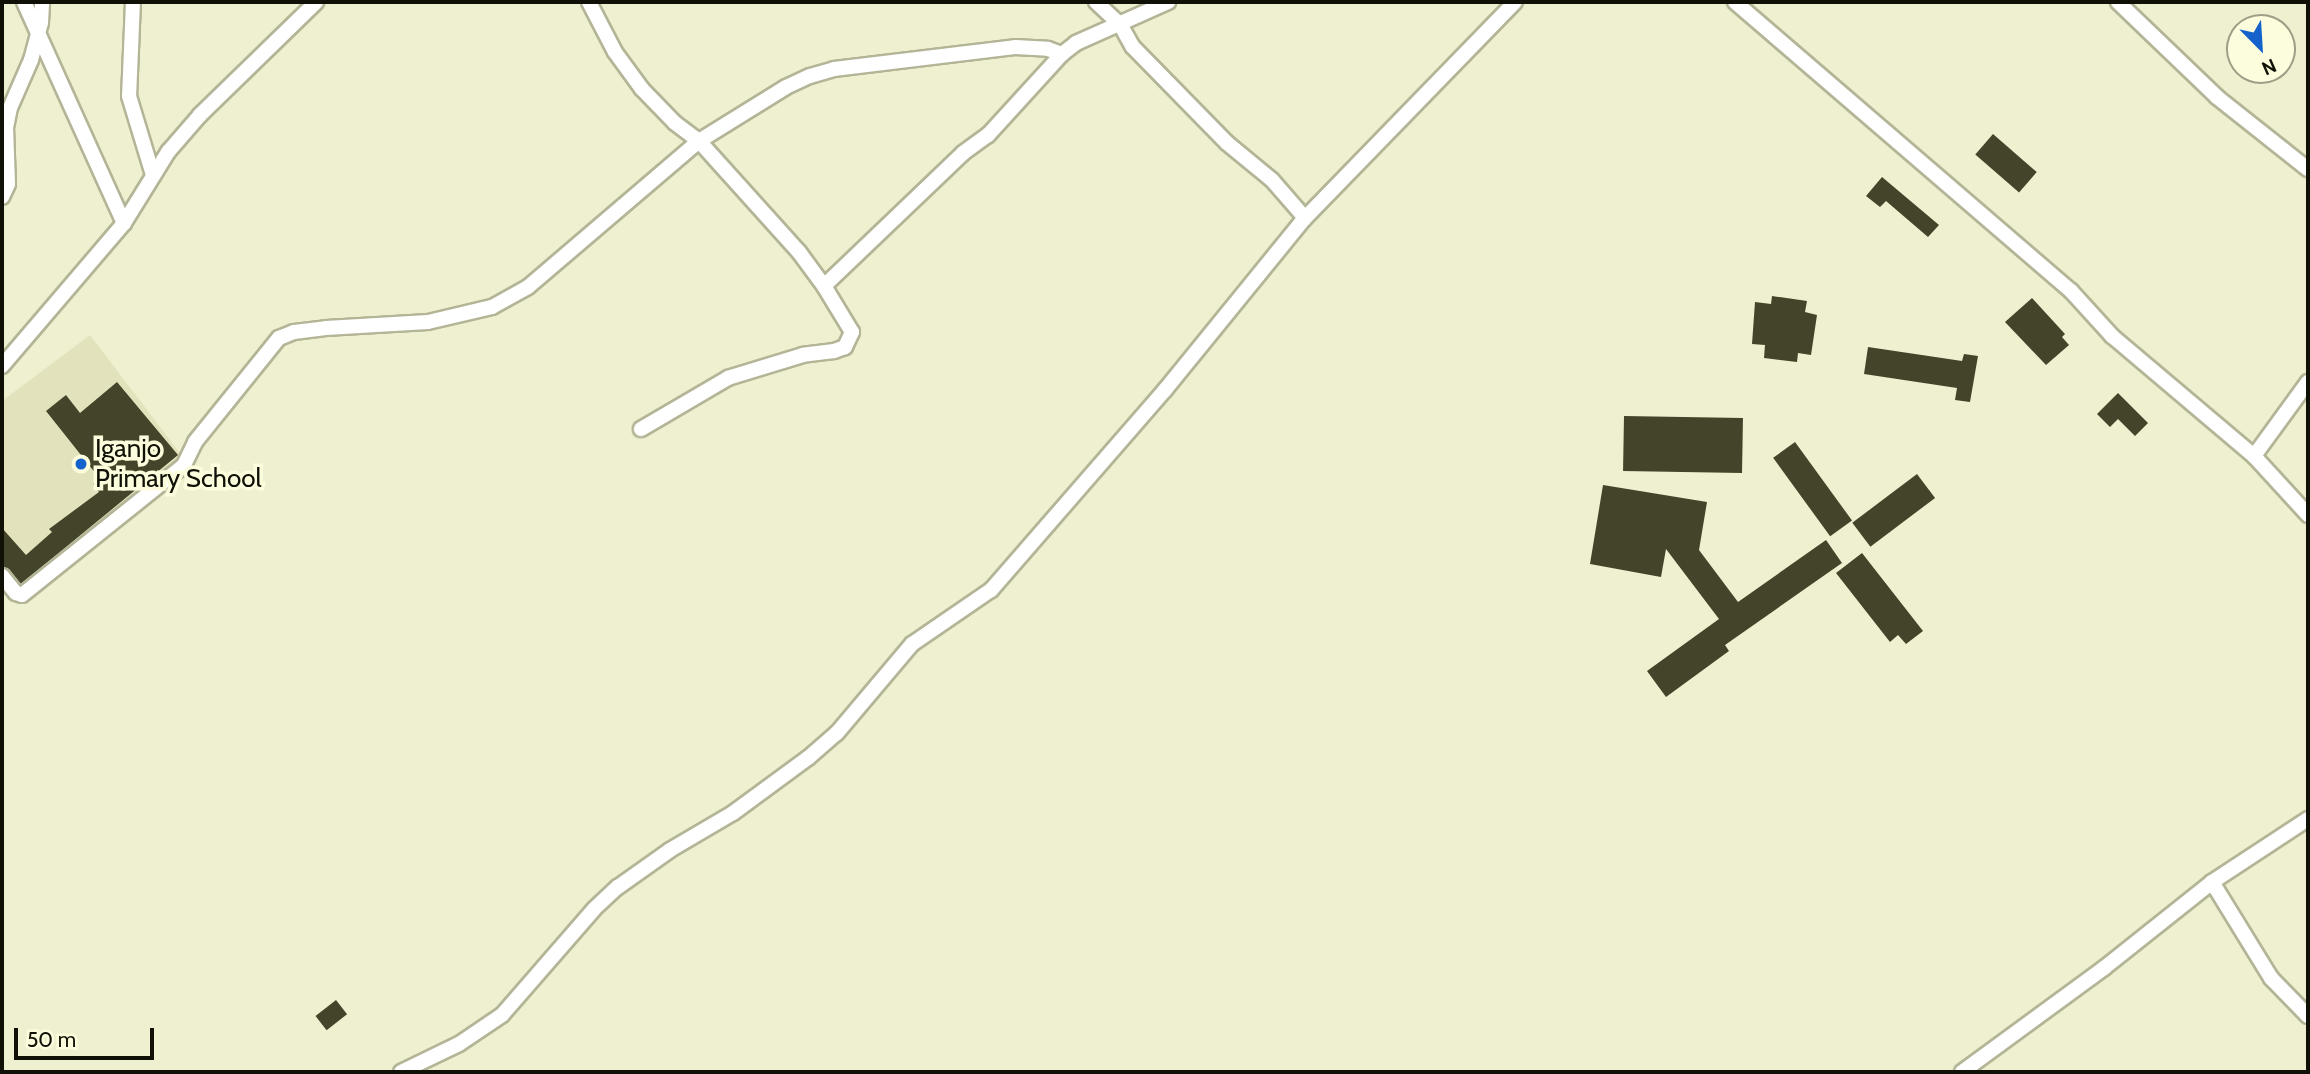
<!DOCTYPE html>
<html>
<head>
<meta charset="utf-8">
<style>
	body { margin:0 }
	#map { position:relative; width:2310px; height:1074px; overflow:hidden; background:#eff0d0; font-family:Cabin,sans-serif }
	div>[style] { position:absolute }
	.built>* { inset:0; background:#e2e3bc }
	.building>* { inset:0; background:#44442a; transform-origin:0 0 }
	.roads { filter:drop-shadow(2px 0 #b4b597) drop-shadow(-2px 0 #b4b597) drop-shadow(0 2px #b4b597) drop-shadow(0 -2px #b4b597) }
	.street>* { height:14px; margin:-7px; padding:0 7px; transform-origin:7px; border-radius:7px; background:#fff }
	.dots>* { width:19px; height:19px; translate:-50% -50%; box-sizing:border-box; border:4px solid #fcfddd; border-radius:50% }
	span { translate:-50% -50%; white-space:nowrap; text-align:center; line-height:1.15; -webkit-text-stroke:7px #fcfddd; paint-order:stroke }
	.poi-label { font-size:26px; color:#101006 }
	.left { translate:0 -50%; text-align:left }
	.frame { position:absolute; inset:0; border:4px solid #101006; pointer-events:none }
	.north { position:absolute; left:2226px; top:14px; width:70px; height:70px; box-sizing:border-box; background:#fcfddd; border:2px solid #9e9e87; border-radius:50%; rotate:156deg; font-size:19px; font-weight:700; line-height:28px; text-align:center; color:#101006 }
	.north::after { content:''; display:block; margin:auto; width:24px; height:32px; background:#1562cc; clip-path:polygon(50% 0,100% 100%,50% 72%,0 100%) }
	.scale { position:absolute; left:14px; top:1028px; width:140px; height:32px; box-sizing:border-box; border:4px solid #101006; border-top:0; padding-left:9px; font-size:21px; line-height:24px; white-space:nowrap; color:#101006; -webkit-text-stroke:5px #fcfddd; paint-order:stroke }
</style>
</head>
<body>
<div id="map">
	<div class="built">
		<i style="clip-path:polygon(90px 335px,192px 469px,14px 603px,2px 588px,2px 401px)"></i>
	</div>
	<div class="building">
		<i style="left:1993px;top:134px;width:58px;height:27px;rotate:41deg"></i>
		<i style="clip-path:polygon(1882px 177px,1939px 225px,1928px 237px,1886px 201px,1880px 207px,1866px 196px)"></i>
		<i style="clip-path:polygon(1772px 296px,1807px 301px,1805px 312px,1817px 315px,1811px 355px,1798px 353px,1797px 362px,1764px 358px,1765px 345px,1752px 344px,1755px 302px,1771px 304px)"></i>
		<i style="clip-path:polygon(2032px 298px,2065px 334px,2062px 337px,2069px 345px,2046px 365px,2005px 322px)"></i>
		<i style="clip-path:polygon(1868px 347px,1962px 361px,1964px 354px,1978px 356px,1970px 402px,1955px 400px,1957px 388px,1864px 374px)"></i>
		<i style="clip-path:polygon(117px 382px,178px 455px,21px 584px,9px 569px,2px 567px,2px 528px,26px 555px,52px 532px,49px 529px,99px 492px,93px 484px,100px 479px,46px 411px,66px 395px,80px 413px)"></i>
		<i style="clip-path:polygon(2118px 393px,2148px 423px,2135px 436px,2118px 419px,2110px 427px,2097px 414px)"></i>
		<i style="left:1624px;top:416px;width:119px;height:55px;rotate:1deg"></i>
		<i style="left:1795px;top:442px;width:97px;height:27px;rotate:54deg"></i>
		<i style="left:1917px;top:474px;width:30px;height:81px;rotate:53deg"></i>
		<i style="clip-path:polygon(1603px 485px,1707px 502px,1699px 550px,1738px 602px,1826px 540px,1842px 563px,1725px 645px,1729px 651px,1666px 697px,1647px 671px,1719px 619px,1666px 549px,1661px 577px,1590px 564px)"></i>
		<i style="clip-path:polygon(1862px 553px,1923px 631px,1906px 644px,1898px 635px,1890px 642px,1836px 573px)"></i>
		<i style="left:336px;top:1000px;width:18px;height:26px;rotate:52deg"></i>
	</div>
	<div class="roads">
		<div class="street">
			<i style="left:24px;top:2px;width:243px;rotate:65.7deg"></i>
			<i style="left:133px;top:2px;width:94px;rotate:92.4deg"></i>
			<i style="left:129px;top:96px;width:83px;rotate:73.1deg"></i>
			<i style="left:589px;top:2px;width:56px;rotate:62.5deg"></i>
			<i style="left:615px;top:52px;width:46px;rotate:53.9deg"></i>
			<i style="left:642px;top:89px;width:47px;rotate:45.9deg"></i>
			<i style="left:675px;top:123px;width:30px;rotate:37deg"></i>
			<i style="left:699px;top:141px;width:102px;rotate:-31.8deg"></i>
			<i style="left:786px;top:87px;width:26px;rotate:-25deg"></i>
			<i style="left:810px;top:76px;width:25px;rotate:-16deg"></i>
			<i style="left:834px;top:69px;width:182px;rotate:-6.9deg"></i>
			<i style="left:1015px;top:47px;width:33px;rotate:3deg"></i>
			<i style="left:1048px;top:49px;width:15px;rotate:20deg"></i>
			<i style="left:1062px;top:54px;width:18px;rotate:-38deg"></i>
			<i style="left:1076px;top:43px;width:101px;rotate:-24deg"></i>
			<i style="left:1096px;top:2px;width:33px;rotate:43deg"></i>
			<i style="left:1120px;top:24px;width:26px;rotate:61deg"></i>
			<i style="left:1133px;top:47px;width:134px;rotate:45.6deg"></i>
			<i style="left:1227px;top:143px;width:58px;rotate:39.4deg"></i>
			<i style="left:1272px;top:180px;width:50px;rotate:49deg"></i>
			<i style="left:1735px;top:2px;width:443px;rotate:40.7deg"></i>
			<i style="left:2071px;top:291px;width:61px;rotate:47.7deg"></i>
			<i style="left:2112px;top:336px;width:186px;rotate:40.2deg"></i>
			<i style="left:2254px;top:456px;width:80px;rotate:47.5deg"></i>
			<i style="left:2118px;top:2px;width:137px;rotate:43.8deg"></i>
			<i style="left:2217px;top:97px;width:116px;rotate:38.4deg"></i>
			<i style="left:2px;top:197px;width:14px;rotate:-65deg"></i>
			<i style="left:8px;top:184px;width:56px;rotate:-92deg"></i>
			<i style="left:6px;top:128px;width:20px;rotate:-79deg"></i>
			<i style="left:10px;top:108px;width:52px;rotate:-66.4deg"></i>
			<i style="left:31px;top:60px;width:38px;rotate:-75deg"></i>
			<i style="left:41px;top:23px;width:21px;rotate:-87deg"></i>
			<i style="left:824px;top:286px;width:192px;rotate:-43.7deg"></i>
			<i style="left:963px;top:153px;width:31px;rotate:-36deg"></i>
			<i style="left:988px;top:135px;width:110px;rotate:-47.6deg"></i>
			<i style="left:2px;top:366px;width:188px;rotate:-49.5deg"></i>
			<i style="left:124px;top:223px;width:84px;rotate:-58.2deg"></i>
			<i style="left:168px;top:152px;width:49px;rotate:-49.1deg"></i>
			<i style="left:200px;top:115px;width:162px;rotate:-44.2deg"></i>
			<i style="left:2254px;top:456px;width:92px;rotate:-53.9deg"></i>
			<i style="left:2px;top:576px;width:22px;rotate:51deg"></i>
			<i style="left:16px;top:593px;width:6px;rotate:18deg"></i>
			<i style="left:22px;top:595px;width:208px;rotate:-38.7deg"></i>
			<i style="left:184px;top:465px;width:25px;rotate:-64deg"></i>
			<i style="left:195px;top:442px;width:134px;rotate:-51.1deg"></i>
			<i style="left:279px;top:338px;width:16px;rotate:-22deg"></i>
			<i style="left:294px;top:332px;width:32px;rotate:-7deg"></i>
			<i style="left:326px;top:328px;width:102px;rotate:-3.4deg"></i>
			<i style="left:428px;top:322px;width:66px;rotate:-13.2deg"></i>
			<i style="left:492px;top:307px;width:41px;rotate:-29.1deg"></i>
			<i style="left:528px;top:287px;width:225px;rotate:-40.5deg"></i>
			<i style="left:699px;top:141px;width:149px;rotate:48deg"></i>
			<i style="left:799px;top:252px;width:42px;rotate:53.7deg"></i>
			<i style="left:824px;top:286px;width:54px;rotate:58.7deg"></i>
			<i style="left:852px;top:332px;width:17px;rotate:115deg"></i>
			<i style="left:845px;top:347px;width:12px;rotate:160deg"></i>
			<i style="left:834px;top:351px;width:31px;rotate:173deg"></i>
			<i style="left:803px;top:355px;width:78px;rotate:163deg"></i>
			<i style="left:728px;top:378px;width:101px;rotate:149.6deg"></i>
			<i style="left:2212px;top:882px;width:113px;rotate:58.4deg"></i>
			<i style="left:2271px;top:978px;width:53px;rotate:45.8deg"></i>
			<i style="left:401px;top:1072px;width:64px;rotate:-25.8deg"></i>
			<i style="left:459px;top:1044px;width:52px;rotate:-34deg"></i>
			<i style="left:502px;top:1015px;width:140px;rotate:-49deg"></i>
			<i style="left:594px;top:909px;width:33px;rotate:-43deg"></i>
			<i style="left:618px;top:887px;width:64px;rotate:-35.4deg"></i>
			<i style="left:670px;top:850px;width:73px;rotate:-30.4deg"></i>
			<i style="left:733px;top:813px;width:93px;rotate:-36.3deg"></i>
			<i style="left:808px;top:758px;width:38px;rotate:-41deg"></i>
			<i style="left:837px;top:733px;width:116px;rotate:-49.9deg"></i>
			<i style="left:912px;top:644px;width:96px;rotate:-34.4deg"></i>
			<i style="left:991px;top:590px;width:265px;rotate:-49deg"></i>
			<i style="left:1165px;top:390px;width:222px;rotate:-50.9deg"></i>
			<i style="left:1305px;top:218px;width:301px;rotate:-45.8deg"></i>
			<i style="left:1962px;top:1072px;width:176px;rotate:-36.2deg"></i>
			<i style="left:2104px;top:968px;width:138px;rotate:-38.5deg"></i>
			<i style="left:2212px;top:882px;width:115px;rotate:-33.3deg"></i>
		</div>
	</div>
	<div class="dots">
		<i style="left:81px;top:464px;background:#1562cc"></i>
	</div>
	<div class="poi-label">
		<span class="left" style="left:95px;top:464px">Iganjo<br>Primary School</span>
	</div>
	<div class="frame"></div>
	<div class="north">N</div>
	<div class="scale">50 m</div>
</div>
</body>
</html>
